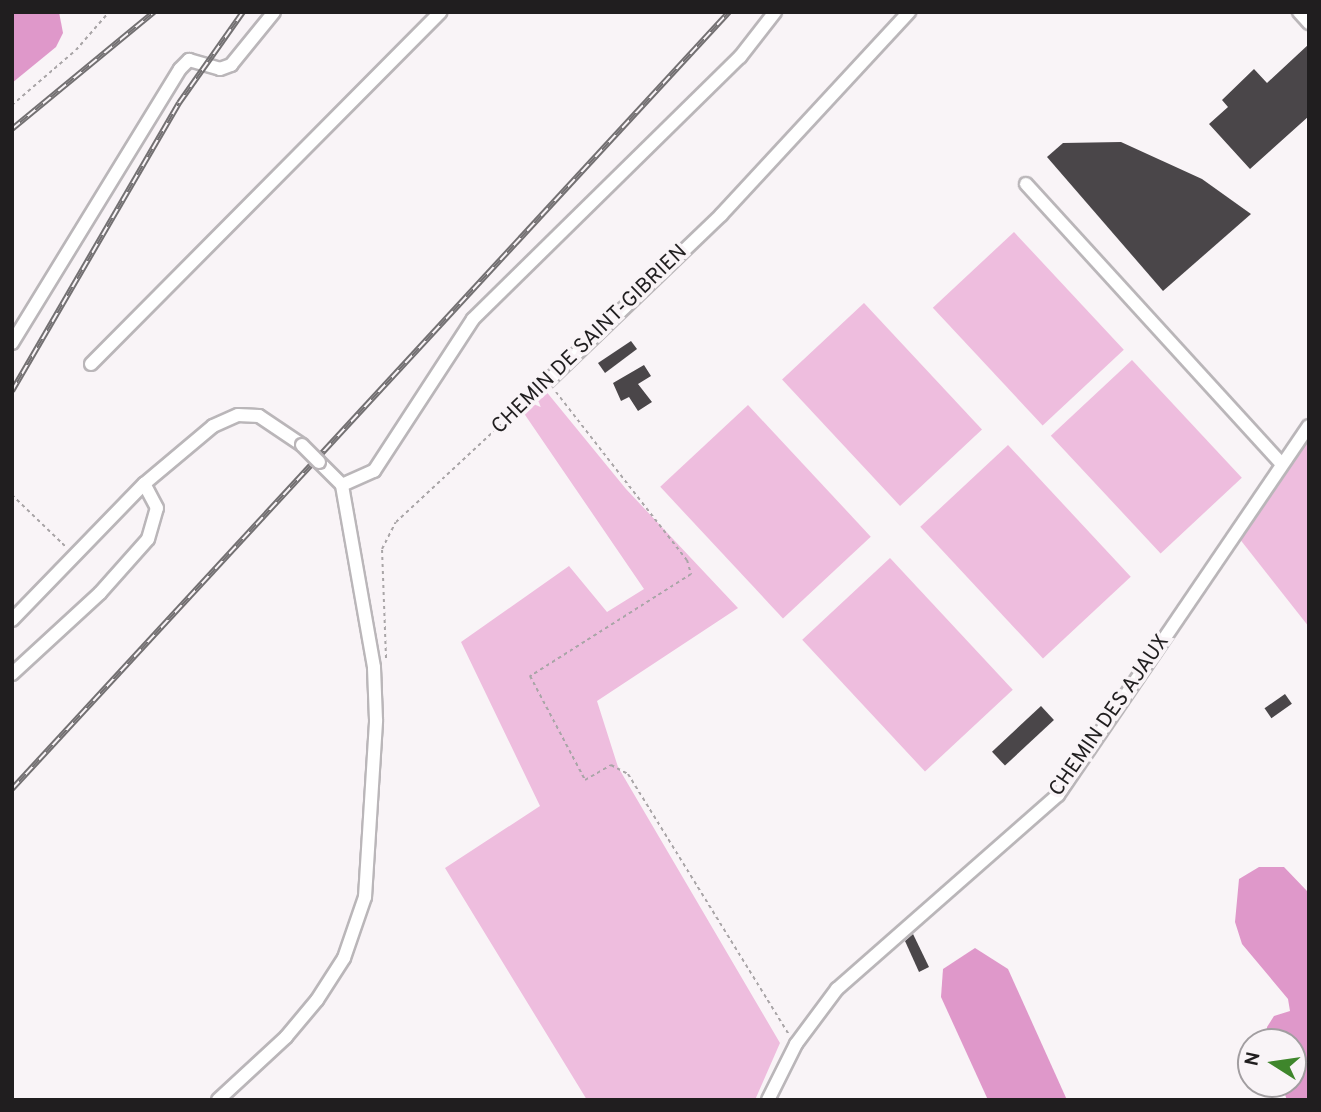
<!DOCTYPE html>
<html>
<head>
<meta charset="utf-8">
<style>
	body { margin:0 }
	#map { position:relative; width:1321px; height:1112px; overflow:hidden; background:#f9f4f7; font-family:Overpass,sans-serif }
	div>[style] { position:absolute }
	.green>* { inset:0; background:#eebdde; transform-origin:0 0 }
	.water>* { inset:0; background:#df98ca }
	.building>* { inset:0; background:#4a4649; transform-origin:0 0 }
	.path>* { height:2px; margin-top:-1px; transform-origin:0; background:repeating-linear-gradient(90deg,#a9a5a7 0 3.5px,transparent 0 7px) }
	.roads { filter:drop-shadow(2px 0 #bab6b9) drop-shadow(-2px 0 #bab6b9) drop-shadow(0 2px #bab6b9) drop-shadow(0 -2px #bab6b9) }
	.minor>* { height:12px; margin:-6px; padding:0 6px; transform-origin:6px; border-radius:6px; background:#fff }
	.rail>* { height:6px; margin-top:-3px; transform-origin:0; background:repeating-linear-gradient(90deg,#f9f4f7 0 10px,#737072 0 20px); box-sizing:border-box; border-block:2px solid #737072 }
	.bridges { filter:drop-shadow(2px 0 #bab6b9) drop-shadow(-2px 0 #bab6b9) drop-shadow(0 2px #bab6b9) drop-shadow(0 -2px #bab6b9) }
	.minor-bridge>* { height:12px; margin:-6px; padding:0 6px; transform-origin:6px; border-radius:6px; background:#fff }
	span { translate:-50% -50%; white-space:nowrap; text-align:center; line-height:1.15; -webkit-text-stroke:7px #f9f4f7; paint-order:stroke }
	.street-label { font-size:21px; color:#201e1f }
	.frame { position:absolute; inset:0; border:14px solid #201e1f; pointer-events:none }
	.north { position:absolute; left:1237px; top:1028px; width:70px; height:70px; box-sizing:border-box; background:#f9f4f7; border:2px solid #a29ea1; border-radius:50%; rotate:282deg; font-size:19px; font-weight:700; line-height:28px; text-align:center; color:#201e1f }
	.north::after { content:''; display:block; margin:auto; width:24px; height:32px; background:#3f862c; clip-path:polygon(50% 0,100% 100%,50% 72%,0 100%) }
</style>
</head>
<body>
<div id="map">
	<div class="green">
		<i style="left:1014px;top:232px;width:161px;height:111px;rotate:47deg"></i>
		<i style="left:864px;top:303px;width:173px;height:112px;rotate:47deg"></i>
		<i style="left:1132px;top:360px;width:161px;height:111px;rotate:47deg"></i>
		<i style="clip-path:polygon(545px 390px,626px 489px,738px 608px,597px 701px,618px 767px,780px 1043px,755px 1100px,587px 1100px,445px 868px,540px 806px,461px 642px,569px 566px,607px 612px,644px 589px,521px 409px)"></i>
		<i style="left:748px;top:405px;width:180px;height:120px;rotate:47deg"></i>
		<i style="clip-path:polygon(1309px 426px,1309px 627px,1235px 533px)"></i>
		<i style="left:1008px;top:445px;width:180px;height:120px;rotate:47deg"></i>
		<i style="left:890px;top:558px;width:180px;height:120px;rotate:47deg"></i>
	</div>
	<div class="water">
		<i style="clip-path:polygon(12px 12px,59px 12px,63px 33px,56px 47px,12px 83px)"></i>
		<i style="clip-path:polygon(1259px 867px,1284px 867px,1307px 891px,1309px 1100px,1287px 1100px,1281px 1084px,1293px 1084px,1293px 1042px,1267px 1042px,1267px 1027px,1274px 1016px,1290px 1011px,1288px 999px,1242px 944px,1235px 922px,1239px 879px)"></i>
		<i style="clip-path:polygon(975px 948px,1008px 969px,1067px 1100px,988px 1100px,941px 997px,943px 969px)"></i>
	</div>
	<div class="building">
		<i style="clip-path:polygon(1309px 44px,1309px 116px,1250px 169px,1209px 124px,1228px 107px,1222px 100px,1254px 69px,1267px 83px)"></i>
		<i style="clip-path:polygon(1121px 142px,1202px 179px,1251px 214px,1163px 291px,1047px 157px,1063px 143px)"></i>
		<i style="clip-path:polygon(631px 341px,637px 349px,605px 373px,598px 363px)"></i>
		<i style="clip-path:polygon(644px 365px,651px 376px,638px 384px,652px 402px,638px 411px,629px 397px,621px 401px,613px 383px)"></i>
		<i style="left:1285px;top:694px;width:12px;height:25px;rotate:55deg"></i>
		<i style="left:1041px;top:706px;width:19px;height:67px;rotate:47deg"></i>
		<i style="clip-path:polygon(913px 934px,929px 967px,919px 972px,905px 941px)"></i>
	</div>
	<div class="path">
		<i style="left:12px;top:105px;width:84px;rotate:-40.7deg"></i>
		<i style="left:76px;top:50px;width:50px;rotate:-49deg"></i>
		<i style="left:556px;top:392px;width:213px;rotate:52.1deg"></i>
		<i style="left:687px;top:560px;width:15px;rotate:74deg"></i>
		<i style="left:691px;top:574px;width:191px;rotate:147.6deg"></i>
		<i style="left:530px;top:676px;width:118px;rotate:62.1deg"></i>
		<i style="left:585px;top:780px;width:30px;rotate:-30deg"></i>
		<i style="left:611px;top:765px;width:19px;rotate:28deg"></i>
		<i style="left:628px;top:774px;width:307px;rotate:58.3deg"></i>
		<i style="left:12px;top:495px;width:76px;rotate:43.9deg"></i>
		<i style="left:386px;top:658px;width:109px;rotate:-92.1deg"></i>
		<i style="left:382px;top:549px;width:30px;rotate:-63deg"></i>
		<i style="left:396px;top:522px;width:194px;rotate:-42.9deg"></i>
	</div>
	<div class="roads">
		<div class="minor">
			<i style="left:1299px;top:12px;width:15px;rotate:48deg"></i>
			<i style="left:1026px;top:184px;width:379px;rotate:47.6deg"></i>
			<i style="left:12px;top:343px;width:321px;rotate:-58.5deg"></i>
			<i style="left:180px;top:69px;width:13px;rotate:-45deg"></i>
			<i style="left:189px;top:60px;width:32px;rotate:16deg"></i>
			<i style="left:220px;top:69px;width:12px;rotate:-20deg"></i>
			<i style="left:231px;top:65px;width:68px;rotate:-50.9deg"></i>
			<i style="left:91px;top:364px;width:496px;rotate:-45.2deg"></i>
			<i style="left:548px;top:381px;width:240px;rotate:-43.8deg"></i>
			<i style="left:721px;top:215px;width:277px;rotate:-47.2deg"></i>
			<i style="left:319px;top:462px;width:33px;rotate:45deg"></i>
			<i style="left:342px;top:485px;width:35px;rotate:-24deg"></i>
			<i style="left:374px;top:471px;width:181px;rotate:-56.9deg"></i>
			<i style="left:473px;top:319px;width:374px;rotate:-44.5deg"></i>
			<i style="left:740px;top:57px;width:57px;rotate:-52.1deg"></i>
			<i style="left:12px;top:620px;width:190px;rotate:-45.9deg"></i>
			<i style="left:144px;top:484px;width:90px;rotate:-40deg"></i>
			<i style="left:213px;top:426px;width:27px;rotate:-24deg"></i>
			<i style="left:238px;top:415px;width:21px;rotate:3deg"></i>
			<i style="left:259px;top:416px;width:52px;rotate:34deg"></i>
			<i style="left:12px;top:674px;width:120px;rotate:-42.6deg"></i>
			<i style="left:100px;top:593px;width:72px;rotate:-48.4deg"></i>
			<i style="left:148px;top:539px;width:32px;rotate:-74deg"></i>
			<i style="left:157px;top:508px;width:27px;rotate:-118deg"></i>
			<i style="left:218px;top:1100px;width:93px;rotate:-42.8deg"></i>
			<i style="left:286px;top:1037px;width:48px;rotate:-50deg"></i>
			<i style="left:317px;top:1000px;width:50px;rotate:-57.3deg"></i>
			<i style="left:344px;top:958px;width:65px;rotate:-71deg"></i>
			<i style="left:365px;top:897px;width:177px;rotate:-86.4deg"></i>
			<i style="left:376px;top:720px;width:53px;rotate:-92.2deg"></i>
			<i style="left:374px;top:667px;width:185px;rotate:-100deg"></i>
			<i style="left:768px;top:1100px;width:63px;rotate:-63.4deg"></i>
			<i style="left:796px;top:1044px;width:69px;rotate:-53.3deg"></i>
			<i style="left:837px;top:989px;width:294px;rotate:-41.3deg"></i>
			<i style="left:1058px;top:795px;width:446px;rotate:-55.8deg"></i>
		</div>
	</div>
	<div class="rail">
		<i style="left:12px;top:129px;width:184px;rotate:-39.5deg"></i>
		<i style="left:12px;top:391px;width:333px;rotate:-59.9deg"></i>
		<i style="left:179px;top:103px;width:111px;rotate:-54.9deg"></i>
		<i style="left:12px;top:789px;width:1057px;rotate:-47.3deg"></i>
	</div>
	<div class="bridges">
		<div class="minor-bridge">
			<i style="left:302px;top:445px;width:24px;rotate:45deg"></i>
		</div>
	</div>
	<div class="street-label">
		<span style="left:590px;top:340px;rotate:-44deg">CHEMIN DE SAINT-GIBRIEN</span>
		<span style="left:1110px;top:716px;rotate:-55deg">CHEMIN DES AJAUX</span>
	</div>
	<div class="frame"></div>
	<div class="north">N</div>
</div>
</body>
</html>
